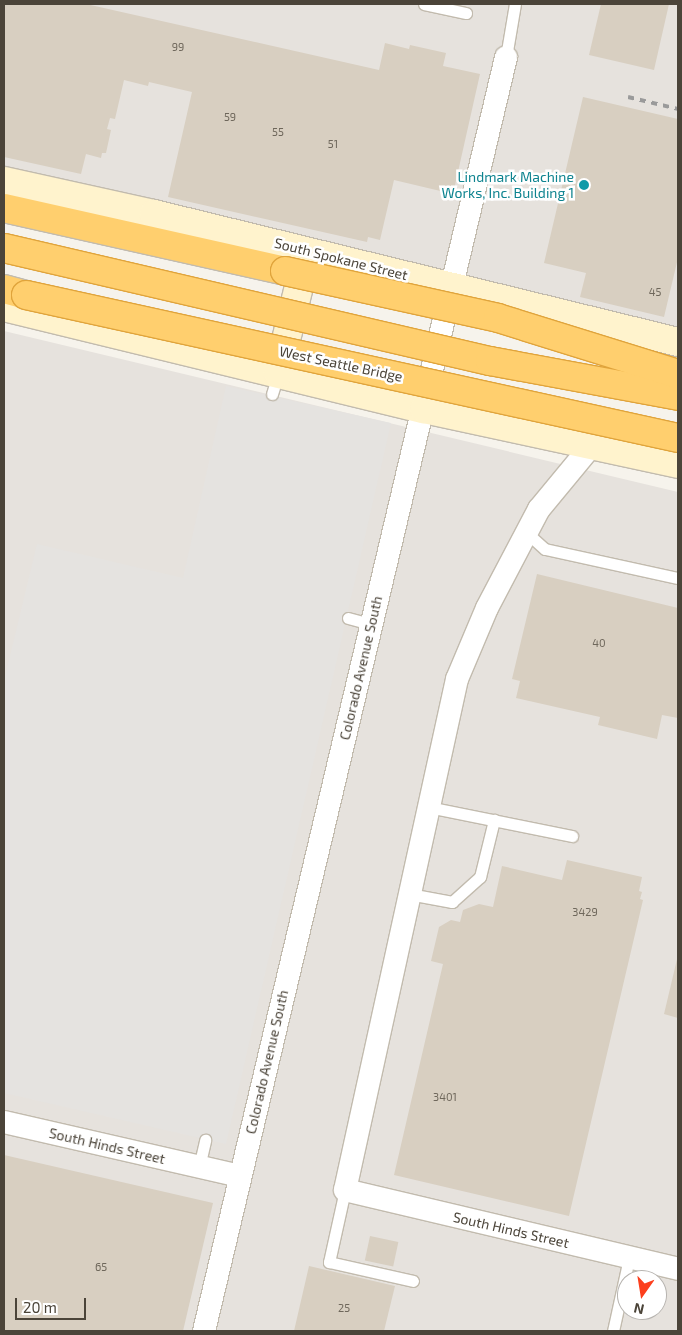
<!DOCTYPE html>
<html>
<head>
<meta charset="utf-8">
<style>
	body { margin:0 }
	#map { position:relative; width:682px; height:1335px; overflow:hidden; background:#f6f3ec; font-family:"Exo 2",sans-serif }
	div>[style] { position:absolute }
	.industrial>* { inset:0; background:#e6e2dd }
	.parking>* { inset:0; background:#e5e3e0 }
	.building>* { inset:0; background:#d8cfc1; transform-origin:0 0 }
	.roads { filter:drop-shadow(1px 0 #c2bbae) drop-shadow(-1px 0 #c2bbae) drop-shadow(0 1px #c2bbae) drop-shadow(0 -1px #c2bbae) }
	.lane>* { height:11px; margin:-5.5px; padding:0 5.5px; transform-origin:5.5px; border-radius:5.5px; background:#fff }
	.street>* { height:22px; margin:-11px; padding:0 11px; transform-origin:11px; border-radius:11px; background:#fff }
	.secondary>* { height:28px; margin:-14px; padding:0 14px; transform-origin:14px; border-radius:14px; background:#fff3cd }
	.highway>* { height:28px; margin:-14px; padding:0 14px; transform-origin:14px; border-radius:14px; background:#ffcf6e }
	.rail>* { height:4px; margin-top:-2px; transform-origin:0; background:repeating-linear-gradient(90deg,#9a9a9a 0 6px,transparent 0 12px) }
	.bridges { filter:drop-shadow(1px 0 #e0a43c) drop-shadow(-1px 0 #e0a43c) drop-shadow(0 1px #e0a43c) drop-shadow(0 -1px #e0a43c) }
	.highway-bridge>* { height:28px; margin:-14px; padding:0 14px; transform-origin:14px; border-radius:14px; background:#ffcf6e }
	.dots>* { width:14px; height:14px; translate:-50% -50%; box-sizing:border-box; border:2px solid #fff; border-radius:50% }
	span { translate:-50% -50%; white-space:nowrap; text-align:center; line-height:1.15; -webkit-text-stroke:5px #fff; paint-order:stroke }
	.number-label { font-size:11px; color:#6e675b }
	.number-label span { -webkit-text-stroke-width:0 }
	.culture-label { font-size:14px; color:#0d838f }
	.right { translate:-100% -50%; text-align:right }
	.street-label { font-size:14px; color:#4b4439 }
	.frame { position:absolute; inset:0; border:5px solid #4b4439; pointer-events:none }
	.north { position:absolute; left:617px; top:1270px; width:50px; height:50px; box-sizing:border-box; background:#fff; border:1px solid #b7b4b0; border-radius:50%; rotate:193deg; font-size:14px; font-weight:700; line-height:20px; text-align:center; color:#4b4439 }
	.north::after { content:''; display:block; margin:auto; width:18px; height:22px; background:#fc3f1d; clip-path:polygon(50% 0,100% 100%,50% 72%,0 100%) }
	.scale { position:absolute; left:15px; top:1298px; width:71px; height:22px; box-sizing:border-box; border:2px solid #4b4439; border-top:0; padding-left:6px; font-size:15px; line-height:18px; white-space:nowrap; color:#4b4439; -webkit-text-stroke:4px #fff; paint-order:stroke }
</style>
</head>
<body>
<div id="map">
	<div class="industrial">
		<i style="clip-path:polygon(4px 4px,678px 4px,678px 344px,4px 177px)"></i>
		<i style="clip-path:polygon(evenodd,4px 331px,678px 492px,678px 1331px,4px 1331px,4px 331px,627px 1280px,657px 1280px,657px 1310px,627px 1310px,627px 1280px)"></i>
	</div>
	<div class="parking">
		<i style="clip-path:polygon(226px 386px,391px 423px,226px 1144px,4px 1093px,4px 681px,37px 544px,183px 578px)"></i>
	</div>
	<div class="building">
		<i style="clip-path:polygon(4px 4px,86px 4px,379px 70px,385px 43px,409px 49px,410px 45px,446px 53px,443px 66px,480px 74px,453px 194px,394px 180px,380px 240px,368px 237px,367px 242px,168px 197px,192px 92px,149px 82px,148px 86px,124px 80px,115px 119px,110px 118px,107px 129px,111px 130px,106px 153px,102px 153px,101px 158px,86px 154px,81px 174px,4px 157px)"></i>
		<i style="clip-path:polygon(601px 4px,669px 4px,654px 70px,589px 55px)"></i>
		<i style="clip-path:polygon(583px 97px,678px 119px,678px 258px,664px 317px,580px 297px,586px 273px,544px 263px)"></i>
		<i style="clip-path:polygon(537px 574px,678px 608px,678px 718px,662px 715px,657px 739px,598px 725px,600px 717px,516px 698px,520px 681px,512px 679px)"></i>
		<i style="clip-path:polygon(567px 860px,642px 877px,639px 891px,642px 892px,640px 899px,643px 900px,569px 1216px,394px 1175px,443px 964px,431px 961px,439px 927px,451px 920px,460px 922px,463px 910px,479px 904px,493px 907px,502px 866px,562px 880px)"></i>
		<i style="clip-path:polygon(678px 955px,678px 1018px,664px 1014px)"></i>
		<i style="clip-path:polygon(4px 1155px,213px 1203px,183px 1331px,4px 1331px)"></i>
		<i style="left:370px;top:1236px;width:29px;height:25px;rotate:12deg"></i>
		<i style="clip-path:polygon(309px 1266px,395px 1286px,384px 1331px,294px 1331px)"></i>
	</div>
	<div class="roads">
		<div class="lane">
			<i style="left:424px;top:4px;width:43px;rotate:12.1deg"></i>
			<i style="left:506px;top:57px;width:54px;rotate:-80.4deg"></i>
			<i style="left:272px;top:394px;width:21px;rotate:-73deg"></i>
			<i style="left:527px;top:533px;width:24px;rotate:42deg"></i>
			<i style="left:545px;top:549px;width:135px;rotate:12.4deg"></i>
			<i style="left:348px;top:618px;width:24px;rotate:15deg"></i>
			<i style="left:428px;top:807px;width:147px;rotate:11.4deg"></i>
			<i style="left:409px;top:894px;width:44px;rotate:10.5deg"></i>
			<i style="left:452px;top:902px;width:38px;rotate:-42deg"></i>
			<i style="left:480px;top:877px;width:59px;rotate:-76.2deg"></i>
			<i style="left:199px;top:1167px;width:28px;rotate:-77deg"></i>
			<i style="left:345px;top:1190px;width:74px;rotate:102.5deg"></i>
			<i style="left:329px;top:1262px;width:86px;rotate:12.7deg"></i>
			<i style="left:613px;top:1331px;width:75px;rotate:-77.6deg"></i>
		</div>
		<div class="street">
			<i style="left:592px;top:445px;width:83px;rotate:129.6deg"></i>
			<i style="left:539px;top:509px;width:112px;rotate:117.7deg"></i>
			<i style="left:487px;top:608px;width:77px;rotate:112.9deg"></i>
			<i style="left:457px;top:679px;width:523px;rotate:102.36deg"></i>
			<i style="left:345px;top:1190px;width:342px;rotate:13.3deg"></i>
			<i style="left:4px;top:1122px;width:242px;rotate:12.9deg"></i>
			<i style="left:204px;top:1331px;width:1309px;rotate:-76.66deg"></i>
		</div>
		<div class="secondary">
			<i style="left:4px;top:181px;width:154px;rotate:12.4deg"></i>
			<i style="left:154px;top:214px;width:539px;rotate:13.73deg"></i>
			<i style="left:4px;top:307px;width:432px;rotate:13.7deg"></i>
			<i style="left:424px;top:409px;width:260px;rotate:12.2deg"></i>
			<i style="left:278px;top:373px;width:123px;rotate:-76.4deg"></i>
		</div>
		<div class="highway">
			<i style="left:4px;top:208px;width:288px;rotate:12.6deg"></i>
			<i style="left:4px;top:289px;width:23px;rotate:15deg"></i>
		</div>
	</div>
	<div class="rail">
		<i style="left:628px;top:97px;width:51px;rotate:13.5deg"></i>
	</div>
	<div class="bridges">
		<div class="highway-bridge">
			<i style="left:4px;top:248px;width:499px;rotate:13.1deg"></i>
			<i style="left:490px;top:361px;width:191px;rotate:10.5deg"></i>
			<i style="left:285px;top:271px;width:218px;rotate:12.4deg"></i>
			<i style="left:498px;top:318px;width:189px;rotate:17.3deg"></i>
			<i style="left:26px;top:295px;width:667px;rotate:12.37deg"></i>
		</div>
	</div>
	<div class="dots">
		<i style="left:584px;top:185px;background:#0f9aa8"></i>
	</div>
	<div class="number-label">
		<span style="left:178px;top:47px">99</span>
		<span style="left:230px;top:117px">59</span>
		<span style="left:278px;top:132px">55</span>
		<span style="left:333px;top:144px">51</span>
		<span style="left:655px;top:292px">45</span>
		<span style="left:599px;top:643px">40</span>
		<span style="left:585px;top:912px">3429</span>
		<span style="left:445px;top:1097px">3401</span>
		<span style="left:101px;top:1267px">65</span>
		<span style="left:344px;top:1308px">25</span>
	</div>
	<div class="culture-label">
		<span class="right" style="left:574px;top:185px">Lindmark Machine<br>Works, Inc. Building 1</span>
	</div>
	<div class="street-label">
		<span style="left:341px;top:259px;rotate:14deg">South Spokane Street</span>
		<span style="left:341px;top:364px;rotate:12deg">West Seattle Bridge</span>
		<span style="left:361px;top:668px;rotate:-77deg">Colorado Avenue South</span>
		<span style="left:267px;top:1062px;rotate:-77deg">Colorado Avenue South</span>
		<span style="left:107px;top:1146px;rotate:13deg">South Hinds Street</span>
		<span style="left:511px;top:1230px;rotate:13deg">South Hinds Street</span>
	</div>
	<div class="frame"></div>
	<div class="north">N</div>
	<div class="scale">20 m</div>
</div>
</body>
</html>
